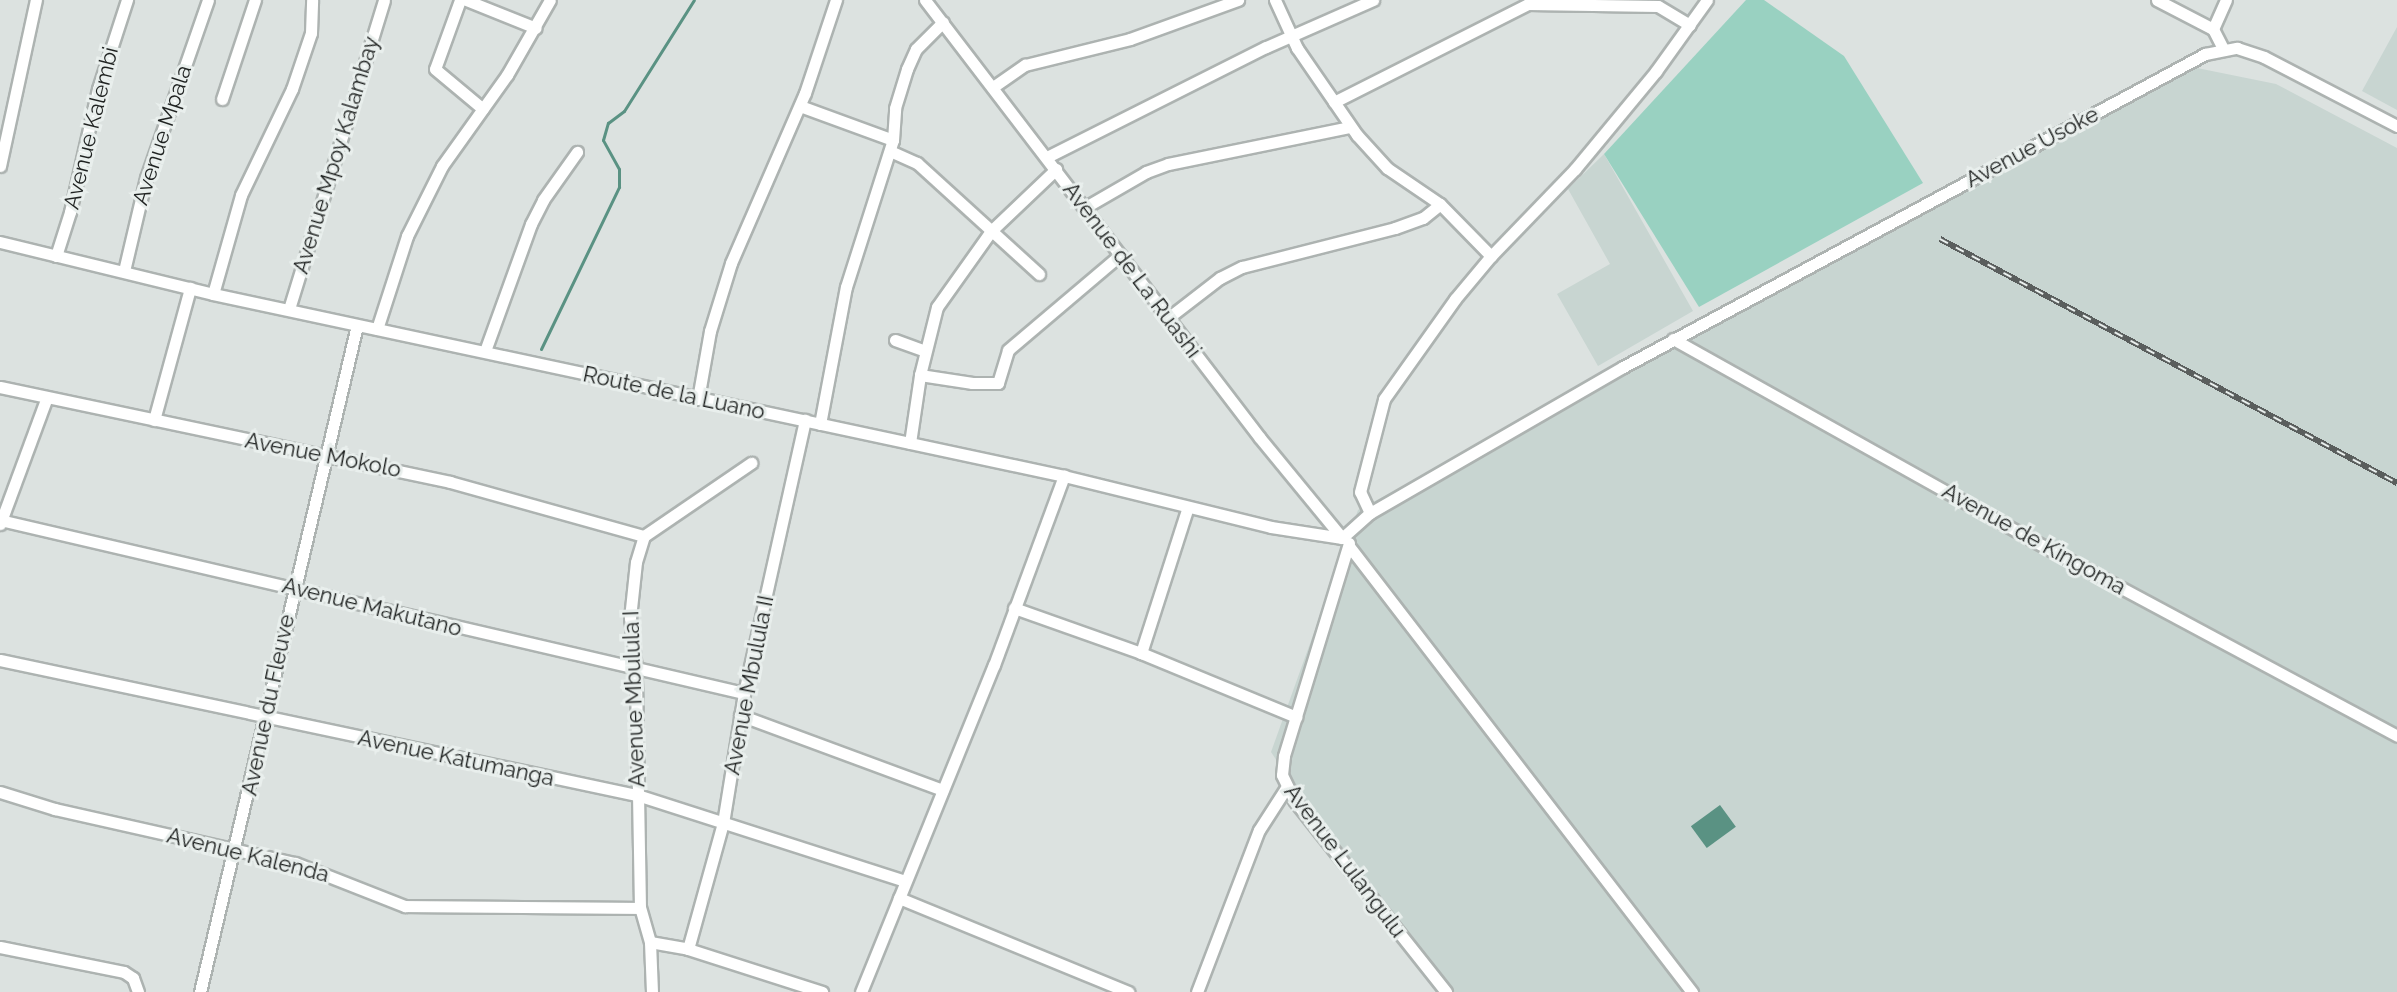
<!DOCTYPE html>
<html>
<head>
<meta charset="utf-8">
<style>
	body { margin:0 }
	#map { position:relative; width:2397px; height:992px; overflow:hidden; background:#dce2e0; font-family:Raleway,sans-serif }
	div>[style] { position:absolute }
	.built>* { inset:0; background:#c8d5d1 }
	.green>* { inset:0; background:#99d1c1 }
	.water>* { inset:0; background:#5a9283; transform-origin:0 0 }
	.stream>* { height:3px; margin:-1.5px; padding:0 1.5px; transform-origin:1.5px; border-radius:1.5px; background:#5a9283 }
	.roads { filter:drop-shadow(2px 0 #adb3b1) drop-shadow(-2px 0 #adb3b1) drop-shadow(0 2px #adb3b1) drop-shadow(0 -2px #adb3b1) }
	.minor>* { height:11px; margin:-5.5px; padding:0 5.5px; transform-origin:5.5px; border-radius:5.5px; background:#fff }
	.rail>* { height:6px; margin-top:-3px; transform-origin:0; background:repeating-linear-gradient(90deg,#e9efed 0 9px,#5a5e5d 0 18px); box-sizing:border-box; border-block:2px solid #5a5e5d }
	span { translate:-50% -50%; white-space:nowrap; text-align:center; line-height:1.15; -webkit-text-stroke:6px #e9efed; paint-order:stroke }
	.street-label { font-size:22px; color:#1f2221 }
</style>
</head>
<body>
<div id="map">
	<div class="built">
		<i style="clip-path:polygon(2397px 27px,2397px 110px,2362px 91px)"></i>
		<i style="clip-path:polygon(2197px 68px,2276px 84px,2397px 148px,2397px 992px,1439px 992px,1403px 939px,1370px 902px,1271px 752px,1358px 510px)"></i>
		<i style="clip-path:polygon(1604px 154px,1693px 311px,1598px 366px,1557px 294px,1610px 264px,1568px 189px)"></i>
	</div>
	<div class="green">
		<i style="clip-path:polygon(1746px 0,1764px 0,1844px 56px,1923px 183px,1699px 307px,1604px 154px)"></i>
	</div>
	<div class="water">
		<i style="left:1720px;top:805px;width:27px;height:36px;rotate:54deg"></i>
	</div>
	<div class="stream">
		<i style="left:541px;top:349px;width:180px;rotate:-64.3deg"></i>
		<i style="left:619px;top:187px;width:18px;rotate:-90deg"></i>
		<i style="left:619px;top:169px;width:33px;rotate:-119deg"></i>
		<i style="left:603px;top:140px;width:18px;rotate:-74deg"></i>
		<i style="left:608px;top:123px;width:20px;rotate:-37deg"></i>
		<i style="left:624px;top:111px;width:131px;rotate:-57.8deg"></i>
	</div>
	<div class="roads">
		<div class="minor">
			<i style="left:460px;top:0;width:73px;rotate:109.9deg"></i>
			<i style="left:435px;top:69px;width:62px;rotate:39.8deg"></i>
			<i style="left:466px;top:0;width:75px;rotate:21.8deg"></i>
			<i style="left:925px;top:0;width:551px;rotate:52.59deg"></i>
			<i style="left:1260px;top:438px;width:129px;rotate:50.6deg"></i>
			<i style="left:1275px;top:0;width:53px;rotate:65.4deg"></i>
			<i style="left:1297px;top:48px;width:106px;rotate:55.4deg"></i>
			<i style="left:1357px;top:135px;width:45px;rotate:47.7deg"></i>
			<i style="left:1387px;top:168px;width:64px;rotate:34.2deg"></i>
			<i style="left:1440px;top:204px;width:73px;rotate:45.6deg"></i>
			<i style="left:2157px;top:0;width:63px;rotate:27.4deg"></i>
			<i style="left:2213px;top:29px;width:22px;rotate:63deg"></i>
			<i style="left:2213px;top:29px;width:32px;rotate:-66deg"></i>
			<i style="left:993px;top:87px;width:39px;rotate:-35deg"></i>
			<i style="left:1025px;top:65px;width:108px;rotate:-13.9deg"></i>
			<i style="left:1130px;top:39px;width:115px;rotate:-19.9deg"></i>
			<i style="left:222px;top:99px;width:104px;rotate:-71.6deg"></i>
			<i style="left:1334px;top:102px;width:217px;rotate:-26.8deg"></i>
			<i style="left:1528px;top:4px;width:130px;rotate:0.9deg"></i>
			<i style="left:1658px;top:6px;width:37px;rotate:31deg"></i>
			<i style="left:800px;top:106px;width:99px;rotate:20.1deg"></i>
			<i style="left:890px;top:151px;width:30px;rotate:24deg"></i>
			<i style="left:917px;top:163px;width:165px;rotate:42.3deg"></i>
			<i style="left:1047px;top:157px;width:245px;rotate:-26.7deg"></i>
			<i style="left:1266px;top:47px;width:117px;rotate:-23.7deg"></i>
			<i style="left:0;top:166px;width:170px;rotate:-77.8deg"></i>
			<i style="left:1084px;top:208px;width:72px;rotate:-30.1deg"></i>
			<i style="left:1146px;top:172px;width:23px;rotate:-20deg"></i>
			<i style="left:1168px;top:164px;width:186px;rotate:-11.5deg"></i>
			<i style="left:0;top:242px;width:219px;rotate:13.7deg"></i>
			<i style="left:213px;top:294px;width:870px;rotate:12.07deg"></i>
			<i style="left:1064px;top:476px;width:213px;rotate:13.8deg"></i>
			<i style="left:1271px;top:527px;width:72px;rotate:8.8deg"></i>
			<i style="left:1342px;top:538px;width:38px;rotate:-42deg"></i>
			<i style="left:1370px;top:513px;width:292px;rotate:-30deg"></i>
			<i style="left:1623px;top:367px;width:661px;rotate:-28.27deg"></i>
			<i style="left:2205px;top:54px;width:33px;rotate:-11deg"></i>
			<i style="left:2237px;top:48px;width:28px;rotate:18deg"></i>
			<i style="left:2264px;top:57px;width:150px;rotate:27.4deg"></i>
			<i style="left:56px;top:256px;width:46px;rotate:-72.3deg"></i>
			<i style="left:70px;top:212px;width:126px;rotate:-77.2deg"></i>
			<i style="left:98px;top:89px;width:94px;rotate:-72deg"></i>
			<i style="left:124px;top:271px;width:96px;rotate:-76.7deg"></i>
			<i style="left:146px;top:178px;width:188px;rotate:-70.8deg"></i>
			<i style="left:213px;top:294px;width:103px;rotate:-74.2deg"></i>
			<i style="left:241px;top:195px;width:118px;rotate:-64.3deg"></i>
			<i style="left:292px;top:89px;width:59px;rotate:-71.3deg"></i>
			<i style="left:311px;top:33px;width:33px;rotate:-88deg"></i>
			<i style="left:289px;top:309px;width:323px;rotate:-72.9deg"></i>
			<i style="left:1168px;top:318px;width:66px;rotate:-37.6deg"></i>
			<i style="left:1220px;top:278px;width:25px;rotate:-27deg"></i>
			<i style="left:1242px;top:267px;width:158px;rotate:-14.3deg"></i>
			<i style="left:1395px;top:228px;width:30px;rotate:-20deg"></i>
			<i style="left:1423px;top:218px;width:22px;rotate:-39deg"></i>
			<i style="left:377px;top:329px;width:98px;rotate:-72.1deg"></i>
			<i style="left:407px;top:236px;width:78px;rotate:-63.4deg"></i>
			<i style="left:442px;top:166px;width:112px;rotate:-54.5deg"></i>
			<i style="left:507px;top:75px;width:86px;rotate:-60.2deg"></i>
			<i style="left:1673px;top:339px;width:411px;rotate:29.2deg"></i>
			<i style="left:2032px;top:540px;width:414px;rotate:28.2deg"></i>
			<i style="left:895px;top:340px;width:32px;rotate:20deg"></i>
			<i style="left:485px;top:351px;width:135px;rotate:-70.1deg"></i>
			<i style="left:531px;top:224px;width:27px;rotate:-63deg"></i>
			<i style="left:543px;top:200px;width:59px;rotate:-54.7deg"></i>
			<i style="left:920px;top:375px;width:53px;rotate:8.7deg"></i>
			<i style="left:972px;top:383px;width:26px"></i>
			<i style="left:998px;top:383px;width:34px;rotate:-73deg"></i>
			<i style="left:1008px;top:350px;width:147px;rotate:-40.3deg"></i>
			<i style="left:0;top:387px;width:460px;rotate:11.9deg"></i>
			<i style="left:450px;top:482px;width:201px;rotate:15.6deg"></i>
			<i style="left:698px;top:399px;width:69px;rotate:-80deg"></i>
			<i style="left:710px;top:331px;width:71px;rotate:-72.8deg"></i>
			<i style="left:731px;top:263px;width:185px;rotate:-66.5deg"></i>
			<i style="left:805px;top:93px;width:98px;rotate:-71.6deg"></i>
			<i style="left:154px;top:420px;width:137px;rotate:-74.7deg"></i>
			<i style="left:820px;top:424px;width:139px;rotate:-79.3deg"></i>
			<i style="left:846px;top:287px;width:154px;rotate:-72.3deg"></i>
			<i style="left:893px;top:140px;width:32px;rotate:-86deg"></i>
			<i style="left:895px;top:108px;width:41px;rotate:-72.9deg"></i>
			<i style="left:907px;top:69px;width:22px;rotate:-66deg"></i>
			<i style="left:916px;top:49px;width:38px;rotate:-45deg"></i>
			<i style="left:910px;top:443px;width:69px;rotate:-81.6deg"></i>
			<i style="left:920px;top:375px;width:70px;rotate:-76deg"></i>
			<i style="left:937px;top:307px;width:93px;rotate:-54.6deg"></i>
			<i style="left:991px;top:231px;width:90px;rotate:-43.6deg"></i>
			<i style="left:1370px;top:513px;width:23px;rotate:-115deg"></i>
			<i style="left:1360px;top:492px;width:96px;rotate:-75.5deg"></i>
			<i style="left:1384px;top:399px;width:123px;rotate:-54.6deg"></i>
			<i style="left:1455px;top:299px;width:56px;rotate:-50.1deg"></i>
			<i style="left:1491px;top:256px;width:121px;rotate:-46deg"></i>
			<i style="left:1575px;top:169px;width:127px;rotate:-50.4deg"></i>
			<i style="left:1656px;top:71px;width:87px;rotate:-54.3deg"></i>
			<i style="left:0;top:520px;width:764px;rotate:13.09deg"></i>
			<i style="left:0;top:524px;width:135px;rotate:-69.7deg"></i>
			<i style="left:1349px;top:543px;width:223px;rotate:107deg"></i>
			<i style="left:1284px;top:756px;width:19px;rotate:96deg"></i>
			<i style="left:1282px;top:775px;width:28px;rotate:64deg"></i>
			<i style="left:1294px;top:800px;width:245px;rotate:51.6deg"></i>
			<i style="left:1349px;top:546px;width:563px;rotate:52.44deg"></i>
			<i style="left:1014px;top:608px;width:135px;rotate:19.5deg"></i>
			<i style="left:1141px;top:653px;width:168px;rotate:22.4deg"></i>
			<i style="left:1141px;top:653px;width:153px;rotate:-72.2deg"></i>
			<i style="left:0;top:660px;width:651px;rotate:11.97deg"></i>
			<i style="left:637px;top:795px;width:281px;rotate:17.8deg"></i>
			<i style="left:740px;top:715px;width:216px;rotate:20.3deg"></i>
			<i style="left:0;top:792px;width:58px;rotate:17.2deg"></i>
			<i style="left:55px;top:809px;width:246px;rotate:12.7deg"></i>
			<i style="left:295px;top:863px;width:118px;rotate:21.4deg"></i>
			<i style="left:405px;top:906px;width:235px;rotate:0.5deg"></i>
			<i style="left:899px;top:898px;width:248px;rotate:22.3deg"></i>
			<i style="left:650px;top:942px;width:39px;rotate:10deg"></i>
			<i style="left:688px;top:949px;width:141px;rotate:17.8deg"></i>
			<i style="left:0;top:947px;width:126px;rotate:11.4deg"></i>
			<i style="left:124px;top:972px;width:11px;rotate:34deg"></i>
			<i style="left:133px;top:978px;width:15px;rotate:70deg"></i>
			<i style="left:688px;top:949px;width:131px;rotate:-74.5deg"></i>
			<i style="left:723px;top:823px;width:132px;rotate:-80.8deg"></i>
			<i style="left:744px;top:693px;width:280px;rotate:-77.4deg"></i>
			<i style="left:200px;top:992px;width:685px;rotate:-76.75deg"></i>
			<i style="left:652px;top:992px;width:50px;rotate:-92.3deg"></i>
			<i style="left:650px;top:942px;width:35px;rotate:-106deg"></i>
			<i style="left:640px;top:908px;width:240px;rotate:-91deg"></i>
			<i style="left:636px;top:668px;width:50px;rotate:-96.8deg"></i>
			<i style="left:630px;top:618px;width:56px;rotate:-83.9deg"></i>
			<i style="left:636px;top:562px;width:27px;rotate:-73deg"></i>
			<i style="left:644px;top:536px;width:130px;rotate:-34.3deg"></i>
			<i style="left:861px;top:992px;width:353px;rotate:-67.9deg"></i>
			<i style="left:994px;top:665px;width:202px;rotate:-69.7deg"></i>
			<i style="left:1197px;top:992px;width:173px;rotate:-69.1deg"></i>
			<i style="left:1259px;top:830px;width:50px;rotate:-57.3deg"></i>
		</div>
	</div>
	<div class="rail">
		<i style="left:1940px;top:239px;width:518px;rotate:28.1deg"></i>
	</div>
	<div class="street-label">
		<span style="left:91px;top:128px;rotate:-76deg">Avenue Kalembi</span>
		<span style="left:162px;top:135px;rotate:-72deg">Avenue Mpala</span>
		<span style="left:2032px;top:147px;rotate:-28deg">Avenue Usoke</span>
		<span style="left:336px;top:155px;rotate:-73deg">Avenue Mpoy Kalambay</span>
		<span style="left:1132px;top:270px;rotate:53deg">Avenue de La Ruashi</span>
		<span style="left:674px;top:393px;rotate:12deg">Route de la Luano</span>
		<span style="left:323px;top:455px;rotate:11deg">Avenue Mokolo</span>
		<span style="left:2034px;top:539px;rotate:29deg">Avenue de Kingoma</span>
		<span style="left:372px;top:607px;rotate:14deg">Avenue Makutano</span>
		<span style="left:749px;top:685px;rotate:-79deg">Avenue Mbulula II</span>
		<span style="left:634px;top:699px;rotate:-92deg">Avenue Mbulula I</span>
		<span style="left:268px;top:705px;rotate:-78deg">Avenue du Fleuve</span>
		<span style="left:456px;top:758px;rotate:12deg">Avenue Katumanga</span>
		<span style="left:248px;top:855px;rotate:14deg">Avenue Kalenda</span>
		<span style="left:1345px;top:861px;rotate:53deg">Avenue Lulangulu</span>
	</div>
</div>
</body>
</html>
